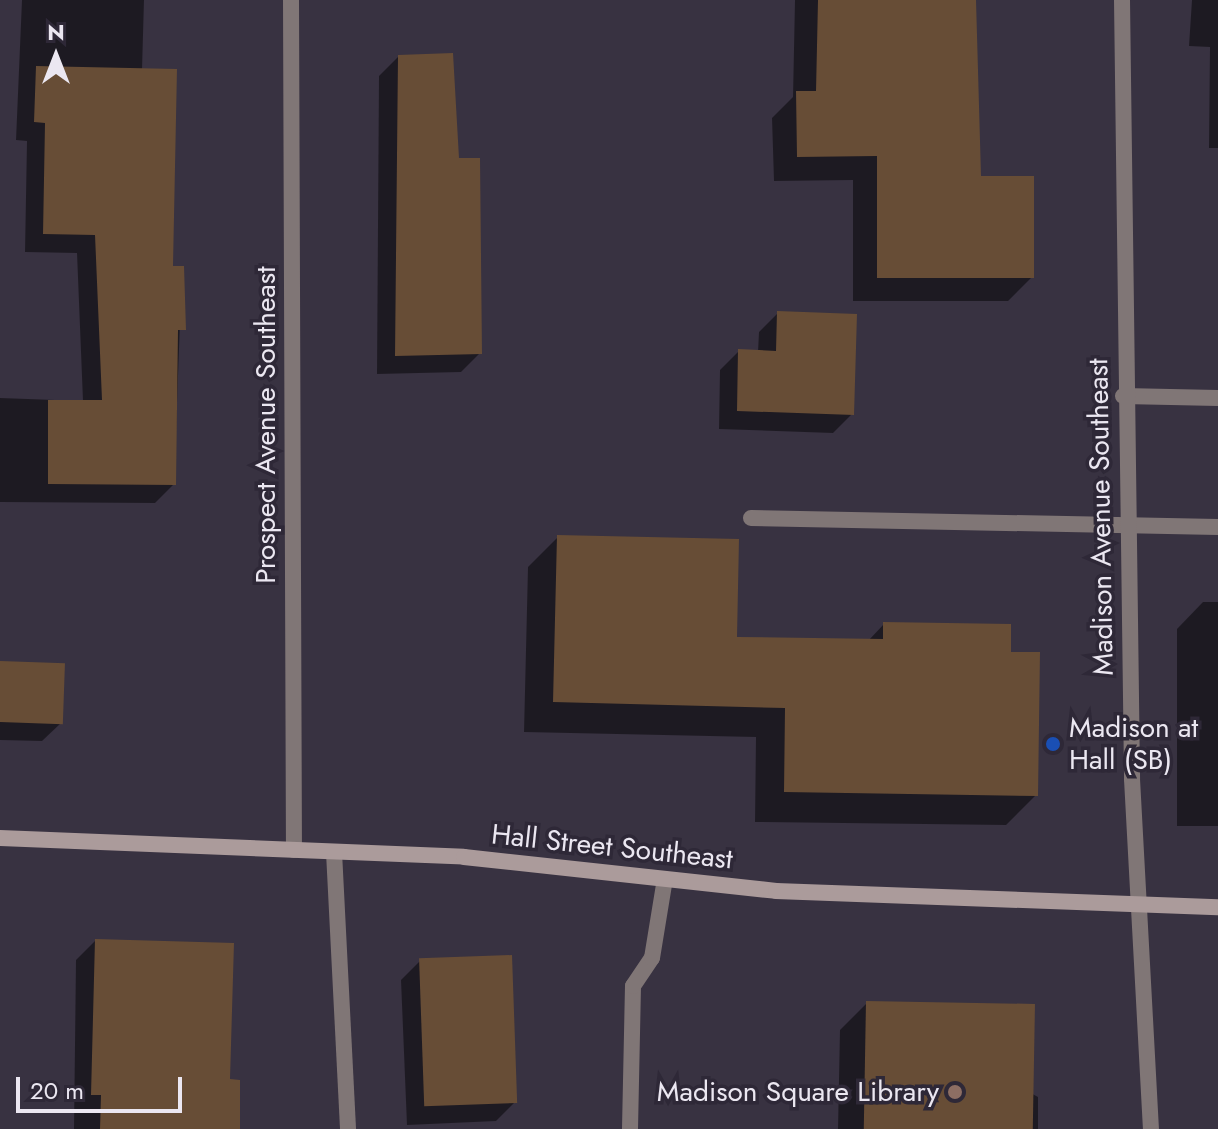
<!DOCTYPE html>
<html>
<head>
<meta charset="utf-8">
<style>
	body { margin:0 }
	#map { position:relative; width:1218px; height:1129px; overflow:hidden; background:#383241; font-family:Jost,sans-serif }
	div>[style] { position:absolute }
	.shadow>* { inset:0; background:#0007 }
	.building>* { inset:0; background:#674d36; transform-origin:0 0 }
	.service>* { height:16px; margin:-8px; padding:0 8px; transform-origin:8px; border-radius:8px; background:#807676 }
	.minor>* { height:16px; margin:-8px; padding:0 8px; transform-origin:8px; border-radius:8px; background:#807676 }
	.tertiary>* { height:16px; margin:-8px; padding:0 8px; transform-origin:8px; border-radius:8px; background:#807676 }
	.secondary>* { height:16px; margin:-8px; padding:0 8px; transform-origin:8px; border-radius:8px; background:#ab9b9b }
	.dots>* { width:22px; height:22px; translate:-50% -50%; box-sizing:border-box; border:4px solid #2e2837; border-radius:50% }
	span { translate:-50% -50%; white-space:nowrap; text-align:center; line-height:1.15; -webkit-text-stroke:7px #2e2837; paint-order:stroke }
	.street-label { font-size:28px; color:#ebe7f1 }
	.poi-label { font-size:28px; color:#ebe7f1 }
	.left { translate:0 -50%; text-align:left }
	.right { translate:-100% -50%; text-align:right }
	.north { position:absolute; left:16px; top:16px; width:80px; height:80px; -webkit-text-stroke:6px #2e2837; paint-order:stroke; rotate:0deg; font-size:22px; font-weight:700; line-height:32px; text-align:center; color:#ebe7f1 }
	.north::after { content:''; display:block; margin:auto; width:28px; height:36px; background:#ebe7f1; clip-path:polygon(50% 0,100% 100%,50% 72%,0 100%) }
	.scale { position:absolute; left:16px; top:1077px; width:166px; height:36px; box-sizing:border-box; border:4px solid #ebe7f1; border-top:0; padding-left:10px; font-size:24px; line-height:28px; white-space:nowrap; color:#ebe7f1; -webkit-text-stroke:6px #2e2837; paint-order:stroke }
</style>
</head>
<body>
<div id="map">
	<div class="shadow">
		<i style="clip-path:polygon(22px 0,144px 0,142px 70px,171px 268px,182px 268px,174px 484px,155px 503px,0 502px,0 398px,83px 401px,77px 253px,25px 252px,27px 141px,16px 140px)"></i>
		<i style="clip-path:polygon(795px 0,974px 0,979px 178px,1032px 277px,1008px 301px,853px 301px,853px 180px,774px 181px,772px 118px,793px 97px)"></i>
		<i style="clip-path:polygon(1192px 0,1218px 0,1218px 148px,1209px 148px,1210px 47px,1189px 46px)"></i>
		<i style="clip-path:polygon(398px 57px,457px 160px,480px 353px,461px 372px,377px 374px,379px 76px)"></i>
		<i style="clip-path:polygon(778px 313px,852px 414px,833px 433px,719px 429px,720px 370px,739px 351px,758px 352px,759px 332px)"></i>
		<i style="clip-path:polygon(558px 537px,735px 639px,868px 641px,884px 624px,1036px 795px,1006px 825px,755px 822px,756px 737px,524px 732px,528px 567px)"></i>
		<i style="clip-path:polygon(1203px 602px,1218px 602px,1218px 826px,1177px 826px,1177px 629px)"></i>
		<i style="clip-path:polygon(0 663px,61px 723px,42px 741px,0 740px)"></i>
		<i style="clip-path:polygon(95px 941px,228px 1081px,238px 1129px,74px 1129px,76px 960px)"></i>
		<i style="clip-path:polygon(420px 961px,515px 1102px,496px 1121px,407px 1125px,401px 980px)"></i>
		<i style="clip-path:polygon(867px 1003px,1038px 1097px,1038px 1129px,838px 1129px,840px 1030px)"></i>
	</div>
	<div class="building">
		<i style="clip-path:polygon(818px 0,976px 0,981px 176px,1034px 176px,1034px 278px,877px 278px,877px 156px,797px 157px,796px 91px,816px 91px)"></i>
		<i style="clip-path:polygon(453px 53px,459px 158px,480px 158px,482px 354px,395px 356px,398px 55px)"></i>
		<i style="clip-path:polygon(36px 66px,177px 69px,173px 266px,184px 266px,186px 330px,178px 330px,176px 485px,48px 484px,48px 400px,102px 400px,95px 235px,43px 234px,45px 123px,34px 122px)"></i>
		<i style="clip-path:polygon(777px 311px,857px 314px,854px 415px,737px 411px,738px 349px,776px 351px)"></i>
		<i style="clip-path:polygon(557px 535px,739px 539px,737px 637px,883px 639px,883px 622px,1011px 624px,1011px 652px,1040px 652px,1038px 796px,784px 792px,785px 708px,553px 702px)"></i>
		<i style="left:0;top:661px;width:65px;height:61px;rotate:2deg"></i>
		<i style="clip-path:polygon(95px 939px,234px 943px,230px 1079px,240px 1080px,240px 1129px,100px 1129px,101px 1095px,91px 1095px)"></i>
		<i style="left:512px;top:955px;width:148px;height:93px;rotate:88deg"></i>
		<i style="left:866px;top:1001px;width:169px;height:128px;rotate:1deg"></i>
	</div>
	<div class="service">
		<i style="left:751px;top:518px;width:467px;rotate:1.1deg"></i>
		<i style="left:630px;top:1129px;width:143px;rotate:-88.8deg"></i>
		<i style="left:633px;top:986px;width:34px;rotate:-56deg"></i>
		<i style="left:652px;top:958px;width:80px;rotate:-80.7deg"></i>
	</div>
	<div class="minor">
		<i style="left:291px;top:0;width:850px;rotate:89.8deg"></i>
		<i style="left:1123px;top:396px;width:95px;rotate:1.2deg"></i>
		<i style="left:334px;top:852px;width:277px;rotate:87.1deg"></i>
	</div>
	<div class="tertiary">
		<i style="left:1122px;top:0;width:779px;rotate:89.26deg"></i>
		<i style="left:1132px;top:779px;width:351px;rotate:86.9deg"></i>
	</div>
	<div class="secondary">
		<i style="left:0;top:838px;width:464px;rotate:2.3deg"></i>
		<i style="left:464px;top:857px;width:314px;rotate:6.2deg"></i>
		<i style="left:776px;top:891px;width:442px;rotate:2.1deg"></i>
	</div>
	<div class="dots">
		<i style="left:1053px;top:744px;background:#1a4fb4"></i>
		<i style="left:955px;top:1092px;background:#8d6e63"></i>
	</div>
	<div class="street-label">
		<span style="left:266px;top:425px;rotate:-90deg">Prospect Avenue Southeast</span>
		<span style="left:1101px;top:517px;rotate:-91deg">Madison Avenue Southeast</span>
		<span style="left:612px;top:847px;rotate:6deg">Hall Street Southeast</span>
	</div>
	<div class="poi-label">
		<span class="left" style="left:1069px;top:744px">Madison at<br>Hall (SB)</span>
		<span class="right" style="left:939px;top:1092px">Madison Square Library</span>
	</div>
	<div class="north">N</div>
	<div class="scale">20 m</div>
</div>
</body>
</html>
